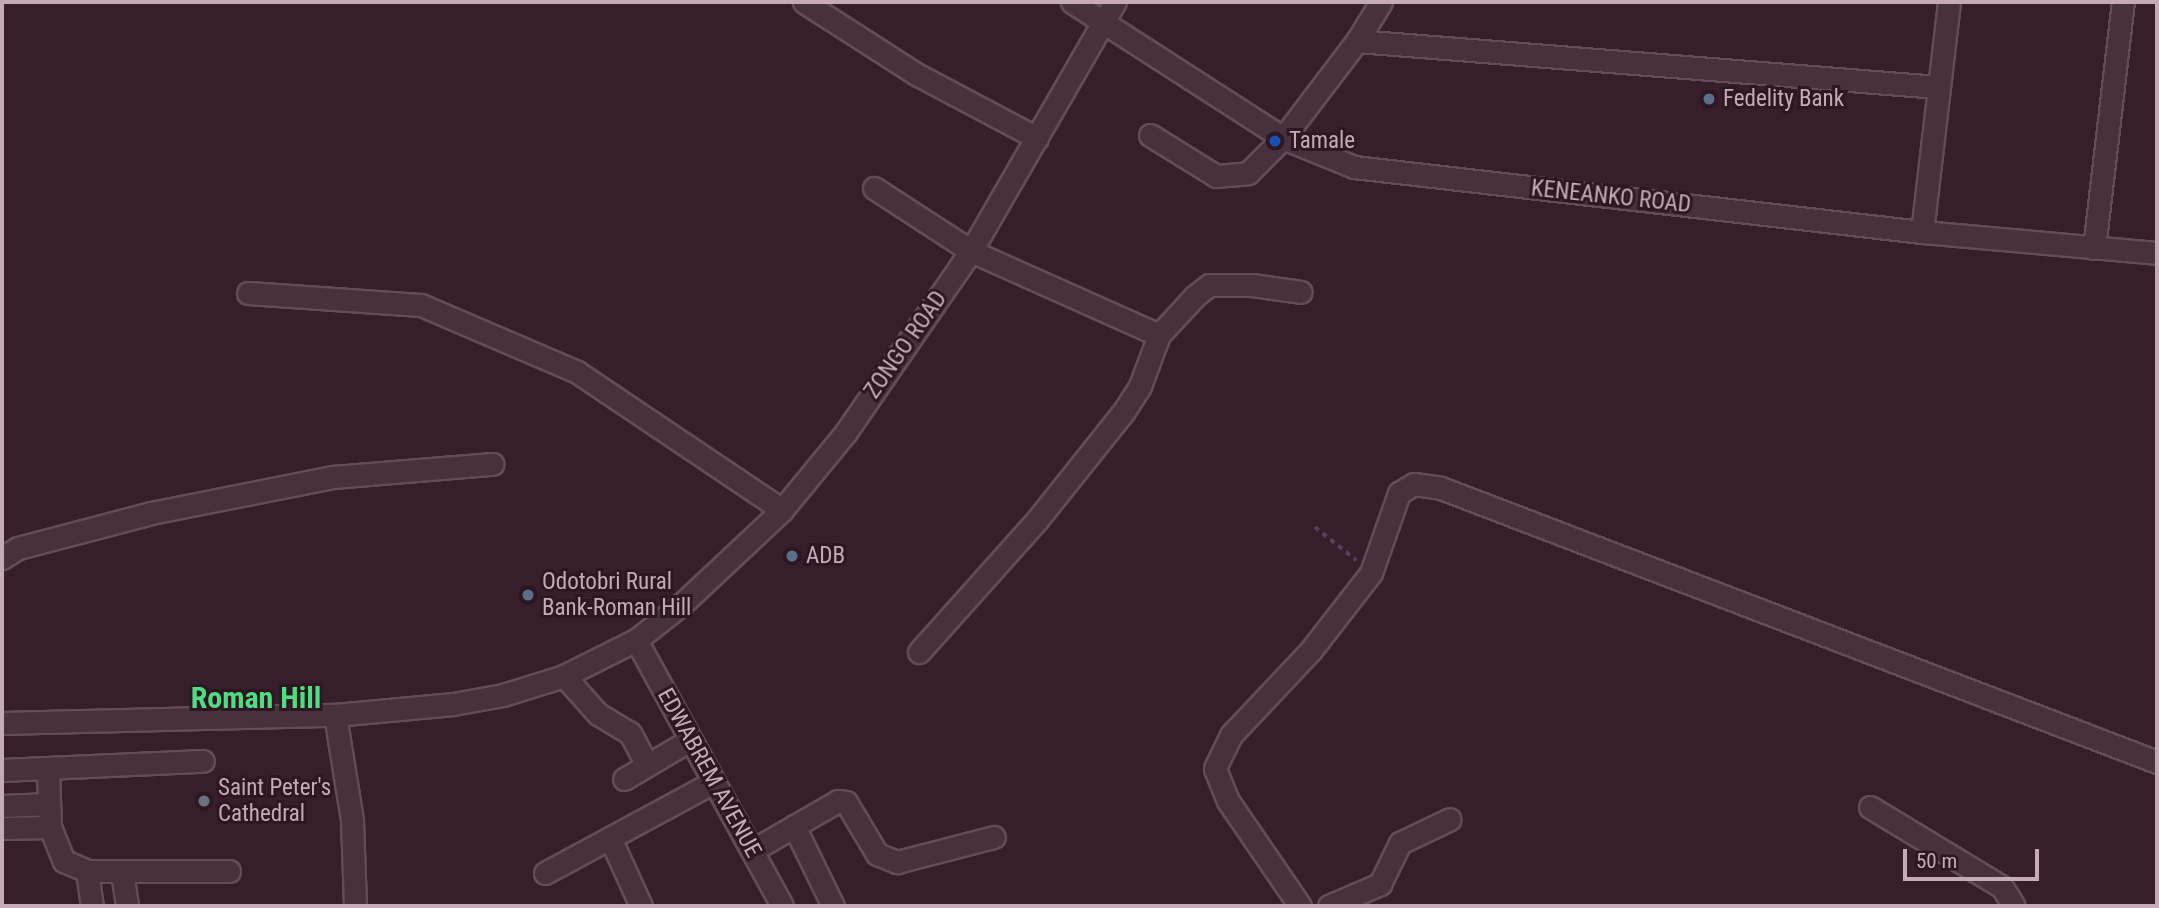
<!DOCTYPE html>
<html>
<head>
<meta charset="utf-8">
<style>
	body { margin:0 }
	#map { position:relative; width:2159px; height:908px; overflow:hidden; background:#381d2a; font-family:"Roboto Condensed",sans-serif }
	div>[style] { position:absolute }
	.path>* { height:3.5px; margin-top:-1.75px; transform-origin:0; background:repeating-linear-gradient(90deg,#593f57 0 5px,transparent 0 10px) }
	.roads { filter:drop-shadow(2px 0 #644c57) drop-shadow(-2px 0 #644c57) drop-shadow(0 2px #644c57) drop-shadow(0 -2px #644c57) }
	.minor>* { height:21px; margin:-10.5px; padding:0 10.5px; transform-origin:10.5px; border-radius:10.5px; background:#48313c }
	.dots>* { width:19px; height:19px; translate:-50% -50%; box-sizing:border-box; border:4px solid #2d1721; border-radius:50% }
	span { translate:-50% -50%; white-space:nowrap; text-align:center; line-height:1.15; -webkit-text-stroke:6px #2d1721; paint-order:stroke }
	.poi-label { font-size:23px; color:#c6abb7 }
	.left { translate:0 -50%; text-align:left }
	.street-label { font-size:23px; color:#c6abb7 }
	.district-label { font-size:30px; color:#4fdd83; font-weight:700 }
	.frame { position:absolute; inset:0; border:4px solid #c6abb7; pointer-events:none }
	.scale { position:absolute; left:1903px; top:849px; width:136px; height:32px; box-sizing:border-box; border:4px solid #c6abb7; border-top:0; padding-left:9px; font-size:21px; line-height:24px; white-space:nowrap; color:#c6abb7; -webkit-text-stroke:5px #2d1721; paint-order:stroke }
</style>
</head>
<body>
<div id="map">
	<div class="path">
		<i style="left:1315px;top:527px;width:53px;rotate:38.8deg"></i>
	</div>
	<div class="roads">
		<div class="minor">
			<i style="left:804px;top:2px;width:133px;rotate:32.7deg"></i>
			<i style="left:916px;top:74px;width:137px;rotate:27.9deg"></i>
			<i style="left:1072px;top:2px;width:251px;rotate:32.8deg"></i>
			<i style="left:1283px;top:138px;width:77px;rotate:22.2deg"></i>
			<i style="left:1354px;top:167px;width:572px;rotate:6.53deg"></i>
			<i style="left:1922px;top:232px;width:236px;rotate:5.1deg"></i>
			<i style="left:1357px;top:41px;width:582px;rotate:4.53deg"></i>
			<i style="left:1150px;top:135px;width:78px;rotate:31.8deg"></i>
			<i style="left:1216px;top:176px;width:32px;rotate:-5deg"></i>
			<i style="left:1248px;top:173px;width:49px;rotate:-45deg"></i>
			<i style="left:1283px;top:138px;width:122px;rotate:-52.7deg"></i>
			<i style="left:1357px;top:41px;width:46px;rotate:-58.4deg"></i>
			<i style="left:874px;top:188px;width:116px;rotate:33deg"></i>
			<i style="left:971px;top:251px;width:206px;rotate:24.1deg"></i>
			<i style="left:1922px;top:232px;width:232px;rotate:-83.3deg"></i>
			<i style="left:2094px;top:248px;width:248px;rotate:-83.3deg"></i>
			<i style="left:248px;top:293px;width:173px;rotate:4deg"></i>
			<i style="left:421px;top:305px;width:170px;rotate:23.2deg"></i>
			<i style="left:577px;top:372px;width:247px;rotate:33.9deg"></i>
			<i style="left:2px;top:558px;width:19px;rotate:-32deg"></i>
			<i style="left:18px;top:548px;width:138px;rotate:-14.7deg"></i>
			<i style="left:151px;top:513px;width:186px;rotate:-11.2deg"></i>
			<i style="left:333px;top:477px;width:160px;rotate:-4.7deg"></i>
			<i style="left:636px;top:640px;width:303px;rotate:61.2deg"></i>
			<i style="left:919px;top:652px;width:177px;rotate:-48.2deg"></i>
			<i style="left:1037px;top:520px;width:139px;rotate:-51.4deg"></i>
			<i style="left:1124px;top:411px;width:30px;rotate:-57deg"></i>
			<i style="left:1140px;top:386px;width:54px;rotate:-69.6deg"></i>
			<i style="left:1159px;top:335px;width:53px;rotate:-47.3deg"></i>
			<i style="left:1195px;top:296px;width:18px;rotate:-38deg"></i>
			<i style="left:1209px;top:285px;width:43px"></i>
			<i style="left:1252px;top:285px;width:49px;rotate:8.1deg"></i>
			<i style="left:564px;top:676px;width:51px;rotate:48.2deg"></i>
			<i style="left:598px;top:714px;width:37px;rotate:31deg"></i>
			<i style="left:630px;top:733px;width:36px;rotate:62deg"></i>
			<i style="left:335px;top:715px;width:106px;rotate:80.8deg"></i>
			<i style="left:352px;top:820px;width:86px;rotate:88deg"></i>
			<i style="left:2px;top:723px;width:333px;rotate:-1.4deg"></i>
			<i style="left:335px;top:715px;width:119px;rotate:-5.3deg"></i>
			<i style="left:453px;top:704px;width:51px;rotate:-10.2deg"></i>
			<i style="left:503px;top:695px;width:64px;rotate:-17.3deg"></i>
			<i style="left:564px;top:676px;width:80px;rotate:-26.6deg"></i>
			<i style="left:636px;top:640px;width:58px;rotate:-38deg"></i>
			<i style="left:682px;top:604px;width:137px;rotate:-43.2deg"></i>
			<i style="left:782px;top:510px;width:101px;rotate:-50.6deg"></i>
			<i style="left:846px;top:432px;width:220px;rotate:-55.4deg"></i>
			<i style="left:971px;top:251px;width:288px;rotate:-60deg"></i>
			<i style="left:48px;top:768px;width:59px;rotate:88.1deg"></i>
			<i style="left:50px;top:827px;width:37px;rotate:68deg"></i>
			<i style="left:64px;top:861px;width:25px;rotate:23deg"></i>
			<i style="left:87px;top:871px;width:142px"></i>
			<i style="left:2px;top:770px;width:201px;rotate:-2.6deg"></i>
			<i style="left:624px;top:779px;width:77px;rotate:-30.6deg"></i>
			<i style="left:2px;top:806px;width:47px;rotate:-2.4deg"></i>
			<i style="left:1870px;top:807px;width:154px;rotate:31.2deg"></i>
			<i style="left:2002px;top:887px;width:22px;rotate:58deg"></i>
			<i style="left:794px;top:826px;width:89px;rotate:64deg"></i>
			<i style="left:2px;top:828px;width:48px;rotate:-1.2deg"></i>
			<i style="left:610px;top:838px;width:75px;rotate:65.5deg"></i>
			<i style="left:753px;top:850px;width:98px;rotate:-30deg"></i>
			<i style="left:838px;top:801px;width:8px;rotate:7deg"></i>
			<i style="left:846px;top:802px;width:61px;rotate:59.2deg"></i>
			<i style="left:877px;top:854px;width:22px;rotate:22deg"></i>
			<i style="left:897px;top:862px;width:100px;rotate:-14.5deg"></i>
			<i style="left:87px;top:871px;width:35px;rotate:82deg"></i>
			<i style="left:122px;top:873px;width:33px;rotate:81deg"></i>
			<i style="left:545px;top:873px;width:191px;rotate:-28.4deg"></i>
			<i style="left:1300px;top:906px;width:127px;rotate:-124.4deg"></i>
			<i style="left:1228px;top:801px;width:35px;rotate:-112deg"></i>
			<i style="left:1215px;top:768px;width:37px;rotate:-64deg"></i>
			<i style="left:1231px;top:735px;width:117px;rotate:-46.7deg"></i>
			<i style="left:1311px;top:650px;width:98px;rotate:-52.1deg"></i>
			<i style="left:1371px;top:573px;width:85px;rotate:-70.7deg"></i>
			<i style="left:1399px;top:493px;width:17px;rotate:-31deg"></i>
			<i style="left:1414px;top:484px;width:27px;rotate:8deg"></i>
			<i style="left:1441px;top:488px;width:767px;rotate:20.94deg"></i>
			<i style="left:1329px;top:906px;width:56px;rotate:-23.3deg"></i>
			<i style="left:1380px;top:884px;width:46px;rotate:-64deg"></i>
			<i style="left:1400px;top:843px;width:55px;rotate:-25.6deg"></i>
		</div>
	</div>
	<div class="dots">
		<i style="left:1709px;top:99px;background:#5c6f8a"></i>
		<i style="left:1275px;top:141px;background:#1a4fb4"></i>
		<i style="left:792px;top:556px;background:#5c6f8a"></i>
		<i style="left:528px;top:595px;background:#5c6f8a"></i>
		<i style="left:204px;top:801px;background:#6b7280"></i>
	</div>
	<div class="poi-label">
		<span class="left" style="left:1723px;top:99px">Fedelity Bank</span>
		<span class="left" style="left:1289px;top:141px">Tamale</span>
		<span class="left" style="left:806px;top:556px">ADB</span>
		<span class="left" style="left:542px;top:595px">Odotobri Rural<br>Bank-Roman Hill</span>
		<span class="left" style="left:218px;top:801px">Saint Peter's<br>Cathedral</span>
	</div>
	<div class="street-label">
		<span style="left:1611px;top:197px;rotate:6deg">KENEANKO ROAD</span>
		<span style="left:906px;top:345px;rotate:-55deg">ZONGO ROAD</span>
		<span style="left:709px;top:773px;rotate:61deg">EDWABREM AVENUE</span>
	</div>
	<div class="district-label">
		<span style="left:256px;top:698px">Roman Hill</span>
	</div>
	<div class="frame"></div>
	<div class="scale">50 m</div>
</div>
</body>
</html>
